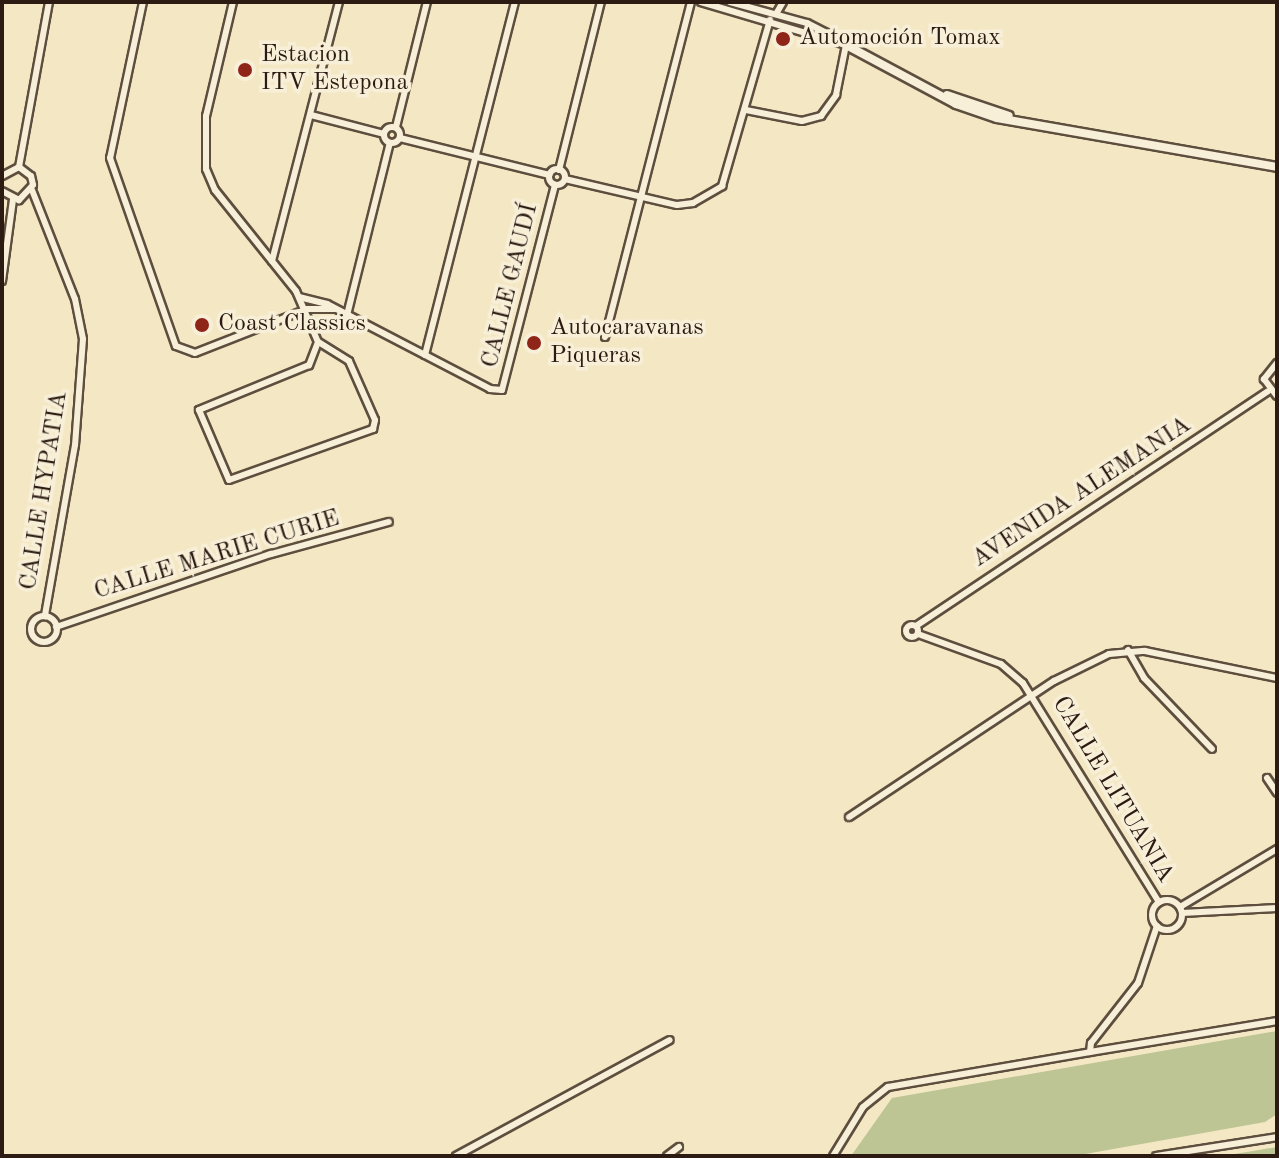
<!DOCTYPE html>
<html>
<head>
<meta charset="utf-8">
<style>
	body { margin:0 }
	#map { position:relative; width:1279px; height:1158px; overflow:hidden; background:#f4e7c3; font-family:"Old Standard TT",serif }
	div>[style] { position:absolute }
	.green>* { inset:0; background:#bcc593 }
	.roads { filter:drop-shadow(2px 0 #5d4e3e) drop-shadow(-2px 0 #5d4e3e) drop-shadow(0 2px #5d4e3e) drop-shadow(0 -2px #5d4e3e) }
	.minor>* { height:6px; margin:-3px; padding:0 3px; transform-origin:3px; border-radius:3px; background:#f8efd8 }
	.minor>.ring { margin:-3px; padding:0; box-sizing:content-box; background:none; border:6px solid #f8efd8; border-radius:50% }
	.tertiary>* { height:8px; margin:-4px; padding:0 4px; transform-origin:4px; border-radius:4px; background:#f8efd8 }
	.dots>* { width:22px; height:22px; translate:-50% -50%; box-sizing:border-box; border:4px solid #f8efd8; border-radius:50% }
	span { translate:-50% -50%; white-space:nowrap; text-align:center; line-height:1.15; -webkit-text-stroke:7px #f8efd8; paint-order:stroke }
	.poi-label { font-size:24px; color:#2b1b12 }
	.left { translate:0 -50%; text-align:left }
	.street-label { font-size:24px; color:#2b1b12 }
	.frame { position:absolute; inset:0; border:4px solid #2b1b12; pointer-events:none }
</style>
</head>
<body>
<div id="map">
	<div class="green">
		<i style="clip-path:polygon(1277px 1031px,1277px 1114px,1265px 1122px,1074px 1156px,851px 1156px,892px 1098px)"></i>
		<i style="clip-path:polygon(1277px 1147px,1277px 1156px,1222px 1156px,1253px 1151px)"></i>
	</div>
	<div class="roads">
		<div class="minor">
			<i style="left:143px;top:2px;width:159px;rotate:101.9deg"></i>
			<i style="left:110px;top:158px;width:199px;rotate:70.7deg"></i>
			<i style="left:176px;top:346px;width:20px;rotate:20deg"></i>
			<i style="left:195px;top:353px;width:120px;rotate:-21.4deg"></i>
			<i style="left:307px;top:309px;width:28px"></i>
			<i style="left:233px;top:2px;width:117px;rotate:103.3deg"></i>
			<i style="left:206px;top:116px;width:53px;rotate:90deg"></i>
			<i style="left:206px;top:169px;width:23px;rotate:67deg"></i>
			<i style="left:215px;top:190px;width:129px;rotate:51.3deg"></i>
			<i style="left:296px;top:291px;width:56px;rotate:66.7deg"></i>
			<i style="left:318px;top:342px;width:25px;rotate:111deg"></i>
			<i style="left:309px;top:365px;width:119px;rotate:157.8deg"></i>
			<i style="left:199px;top:410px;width:76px;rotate:66.8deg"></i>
			<i style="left:229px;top:480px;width:153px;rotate:-19.5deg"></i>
			<i style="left:373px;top:429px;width:9px;rotate:-77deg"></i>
			<i style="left:375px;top:420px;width:64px;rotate:-113.8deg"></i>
			<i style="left:349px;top:361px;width:36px;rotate:-148deg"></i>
			<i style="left:701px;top:2px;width:151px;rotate:16.5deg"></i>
			<i style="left:730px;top:2px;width:80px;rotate:15.3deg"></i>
			<i style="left:807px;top:23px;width:34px;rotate:27deg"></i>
			<i style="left:776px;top:14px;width:14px;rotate:-60deg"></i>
			<i style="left:746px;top:110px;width:57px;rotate:11.1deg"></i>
			<i style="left:802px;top:121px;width:20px;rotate:-15deg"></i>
			<i style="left:821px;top:116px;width:26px;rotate:-54deg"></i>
			<i style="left:836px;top:95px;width:51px;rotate:-78.7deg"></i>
			<i style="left:311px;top:115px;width:75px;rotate:14.6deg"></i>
			<i class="ring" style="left:384px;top:127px;width:10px;height:10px"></i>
			<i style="left:396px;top:127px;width:129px;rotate:-76.1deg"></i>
			<i style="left:400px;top:138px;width:154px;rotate:13.9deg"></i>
			<i style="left:19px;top:167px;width:168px;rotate:-79.7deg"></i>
			<i class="ring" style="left:549px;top:169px;width:10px;height:10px"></i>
			<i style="left:559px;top:170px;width:173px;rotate:-76deg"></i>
			<i style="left:2px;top:176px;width:19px;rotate:-28deg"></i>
			<i style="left:19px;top:167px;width:15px;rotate:37deg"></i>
			<i style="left:31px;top:176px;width:9px;rotate:77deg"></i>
			<i style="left:33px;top:185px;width:21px;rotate:133deg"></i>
			<i style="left:19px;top:200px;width:19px;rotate:-152deg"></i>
			<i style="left:565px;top:179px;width:115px;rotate:13.1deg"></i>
			<i style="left:677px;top:205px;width:16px;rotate:-7deg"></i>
			<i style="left:693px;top:203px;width:34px;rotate:-30deg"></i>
			<i style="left:722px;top:186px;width:173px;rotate:-73.9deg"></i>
			<i style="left:32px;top:190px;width:117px;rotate:68.5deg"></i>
			<i style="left:75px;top:299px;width:41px;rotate:78.7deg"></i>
			<i style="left:83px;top:339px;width:106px;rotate:94.3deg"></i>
			<i style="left:75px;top:445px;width:174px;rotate:100deg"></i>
			<i style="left:272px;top:261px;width:268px;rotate:-75.5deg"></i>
			<i style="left:2px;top:281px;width:82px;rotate:-82.3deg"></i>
			<i style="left:299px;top:297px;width:29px;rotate:14deg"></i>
			<i style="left:327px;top:304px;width:184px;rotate:27.5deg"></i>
			<i style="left:490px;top:389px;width:12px;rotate:5deg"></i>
			<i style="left:502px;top:390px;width:212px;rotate:-75.5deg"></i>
			<i style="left:347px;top:315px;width:177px;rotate:-76deg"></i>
			<i style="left:605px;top:337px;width:346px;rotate:-75.6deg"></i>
			<i style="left:425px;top:355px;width:364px;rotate:-75.7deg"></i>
			<i style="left:1277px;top:363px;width:21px;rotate:129deg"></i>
			<i style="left:1264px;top:379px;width:21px;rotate:53deg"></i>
			<i class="ring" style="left:31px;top:616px;width:20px;height:20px"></i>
			<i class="ring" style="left:906px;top:625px;width:6px;height:6px"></i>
			<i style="left:916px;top:626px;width:423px;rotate:-33.7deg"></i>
			<i style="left:56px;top:627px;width:227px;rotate:-18.8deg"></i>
			<i style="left:271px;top:554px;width:122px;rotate:-15.2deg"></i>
			<i style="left:918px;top:634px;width:88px;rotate:19.9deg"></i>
			<i style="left:1001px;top:664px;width:29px;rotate:41deg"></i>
			<i style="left:1023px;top:683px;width:258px;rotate:58.2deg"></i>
			<i style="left:1128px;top:650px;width:32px;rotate:60deg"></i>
			<i style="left:1144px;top:678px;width:98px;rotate:46.2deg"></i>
			<i style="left:1267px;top:778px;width:18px;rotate:56deg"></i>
			<i style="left:849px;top:817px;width:246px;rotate:-33.6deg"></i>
			<i style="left:1054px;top:681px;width:61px;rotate:-26.1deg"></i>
			<i style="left:1109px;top:654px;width:36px;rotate:-5deg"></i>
			<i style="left:1145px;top:651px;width:135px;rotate:11.6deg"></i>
			<i class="ring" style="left:1152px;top:900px;width:24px;height:24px"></i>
			<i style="left:1180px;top:907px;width:113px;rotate:-30.9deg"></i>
			<i style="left:1182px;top:913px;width:95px;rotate:-3deg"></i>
			<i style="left:1090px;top:1052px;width:190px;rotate:-9.4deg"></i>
			<i style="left:456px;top:1156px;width:243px;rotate:-28.5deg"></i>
			<i style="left:667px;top:1156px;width:15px;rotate:-37deg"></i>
			<i style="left:833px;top:1156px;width:57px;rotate:-58.5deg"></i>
			<i style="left:863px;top:1107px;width:32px;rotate:-39deg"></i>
			<i style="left:888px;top:1087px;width:205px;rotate:-9.8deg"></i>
			<i style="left:1090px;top:1052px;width:9px;rotate:-84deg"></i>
			<i style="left:1091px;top:1043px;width:76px;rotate:-51.9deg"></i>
			<i style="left:1138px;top:983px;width:60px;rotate:-71.6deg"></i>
			<i style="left:1156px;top:1156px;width:122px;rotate:-8.9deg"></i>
		</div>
		<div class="tertiary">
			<i style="left:846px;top:45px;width:125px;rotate:28.2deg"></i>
			<i style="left:956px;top:104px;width:43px;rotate:18.9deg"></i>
			<i style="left:997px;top:118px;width:284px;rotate:9.9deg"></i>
			<i style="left:947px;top:95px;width:65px;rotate:18.7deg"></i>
		</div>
	</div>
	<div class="dots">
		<i style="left:783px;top:39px;background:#8f2418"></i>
		<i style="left:245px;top:70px;background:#8f2418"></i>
		<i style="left:202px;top:325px;background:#8f2418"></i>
		<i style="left:534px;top:343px;background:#8f2418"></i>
	</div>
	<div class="poi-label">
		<span class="left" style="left:799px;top:39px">Automoción Tomax</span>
		<span class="left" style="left:261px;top:70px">Estacion<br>ITV Estepona</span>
		<span class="left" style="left:218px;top:325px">Coast Classics</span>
		<span class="left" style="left:550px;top:343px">Autocaravanas<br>Piqueras</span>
	</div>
	<div class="street-label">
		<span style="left:511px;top:286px;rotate:-76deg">CALLE GAUDÍ</span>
		<span style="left:45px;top:491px;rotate:-81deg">CALLE HYPATIA</span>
		<span style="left:1082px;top:493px;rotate:-33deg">AVENIDA ALEMANIA</span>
		<span style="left:217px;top:556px;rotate:-17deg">CALLE MARIE CURIE</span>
		<span style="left:1112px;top:790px;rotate:59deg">CALLE LITUANIA</span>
	</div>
	<div class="frame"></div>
</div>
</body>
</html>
